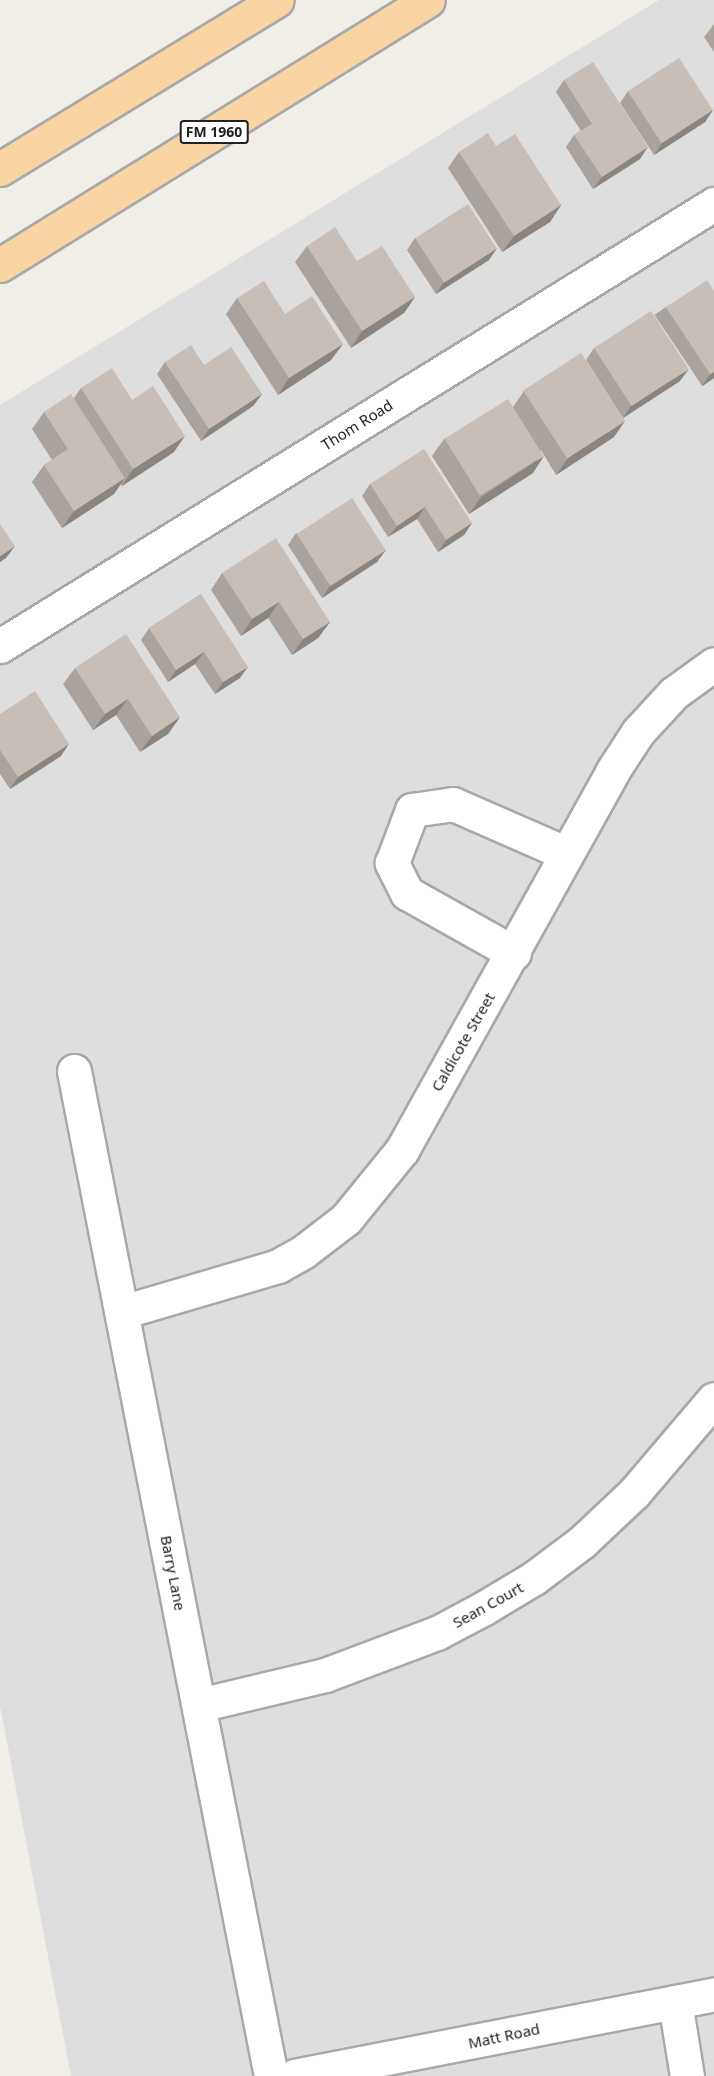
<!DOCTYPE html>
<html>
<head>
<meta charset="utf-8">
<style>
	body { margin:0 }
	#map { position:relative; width:714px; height:2076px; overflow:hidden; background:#f1eee8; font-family:"Noto Sans",sans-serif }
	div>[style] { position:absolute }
	.residential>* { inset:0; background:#dfdede }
	.roads { filter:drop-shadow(2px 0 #a8a8a8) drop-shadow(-2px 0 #a8a8a8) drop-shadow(0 2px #a8a8a8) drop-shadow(0 -2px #a8a8a8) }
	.street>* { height:33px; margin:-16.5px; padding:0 16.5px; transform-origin:16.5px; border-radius:16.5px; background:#fff }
	.primary>* { height:33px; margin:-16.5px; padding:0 16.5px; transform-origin:16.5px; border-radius:16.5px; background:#fbd4a3 }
	.wall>* { inset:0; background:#aaa39d; transform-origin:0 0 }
	.shaded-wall>* { inset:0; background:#8b8580 }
	.building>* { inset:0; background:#c6beb7; transform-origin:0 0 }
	span { translate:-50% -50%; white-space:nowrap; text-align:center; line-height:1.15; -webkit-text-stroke:6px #fff; paint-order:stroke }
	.shield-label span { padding:2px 4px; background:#fff; border:2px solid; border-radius:4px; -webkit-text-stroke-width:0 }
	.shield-label { font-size:14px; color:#212121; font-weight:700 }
	.street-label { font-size:15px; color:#212121 }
</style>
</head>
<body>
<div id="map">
	<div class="residential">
		<i style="clip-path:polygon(659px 0,714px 0,714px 2076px,71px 2076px,0 1706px,0 405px)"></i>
	</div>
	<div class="roads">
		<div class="street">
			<i style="left:0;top:646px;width:840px;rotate:-31.76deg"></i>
			<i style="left:514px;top:953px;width:123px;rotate:-150.7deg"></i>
			<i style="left:407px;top:893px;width:34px;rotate:-117deg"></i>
			<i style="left:392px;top:863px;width:57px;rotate:-69.3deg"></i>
			<i style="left:412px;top:810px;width:41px;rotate:-8.3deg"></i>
			<i style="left:453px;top:804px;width:122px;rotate:23.6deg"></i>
			<i style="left:74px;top:1071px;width:1024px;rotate:78.91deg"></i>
			<i style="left:122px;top:1312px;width:163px;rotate:-16.4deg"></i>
			<i style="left:278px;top:1266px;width:29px;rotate:-29deg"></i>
			<i style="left:303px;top:1252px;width:54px;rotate:-37.5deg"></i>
			<i style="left:346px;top:1219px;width:89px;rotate:-50.9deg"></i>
			<i style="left:402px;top:1150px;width:432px;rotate:-60.9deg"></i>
			<i style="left:612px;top:772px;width:48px;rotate:-57deg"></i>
			<i style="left:638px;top:732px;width:53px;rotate:-47.3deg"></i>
			<i style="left:674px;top:693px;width:49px;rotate:-35.9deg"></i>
			<i style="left:199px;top:1705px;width:130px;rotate:-13.4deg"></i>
			<i style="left:325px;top:1675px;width:120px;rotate:-20.6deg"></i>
			<i style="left:437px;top:1633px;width:53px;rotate:-28deg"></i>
			<i style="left:484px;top:1608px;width:58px;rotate:-31deg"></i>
			<i style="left:534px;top:1578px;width:60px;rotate:-36.9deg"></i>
			<i style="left:582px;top:1542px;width:71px;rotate:-43.3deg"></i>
			<i style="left:634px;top:1493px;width:123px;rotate:-49.6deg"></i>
			<i style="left:675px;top:2002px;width:75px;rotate:80.8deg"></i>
			<i style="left:294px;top:2076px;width:428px;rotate:-11deg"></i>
		</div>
		<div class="primary">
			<i style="left:0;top:169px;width:324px;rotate:-31.4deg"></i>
			<i style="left:0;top:265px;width:503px;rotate:-31.76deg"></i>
		</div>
	</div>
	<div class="wall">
		<i style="clip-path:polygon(714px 24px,714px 52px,704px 37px)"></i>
		<i style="clip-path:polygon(564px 80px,640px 159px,593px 189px,566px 147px,574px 135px,581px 131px,556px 92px)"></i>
		<i style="clip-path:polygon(628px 91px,713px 110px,705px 122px,654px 155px,620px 103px)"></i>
		<i style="clip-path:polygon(496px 146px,561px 205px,550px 222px,502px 252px,448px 168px,459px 152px)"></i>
		<i style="clip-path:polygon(415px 238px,497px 248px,489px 260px,436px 294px,407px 250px)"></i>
		<i style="clip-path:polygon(307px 246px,357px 261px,415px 297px,404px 313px,351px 348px,295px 262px)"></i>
		<i style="clip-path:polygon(237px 298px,285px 314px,343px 344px,331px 360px,278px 395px,226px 314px)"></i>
		<i style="left:666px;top:307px;width:86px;height:14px;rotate:56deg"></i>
		<i style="clip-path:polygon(594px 348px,680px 381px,623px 418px,586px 360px)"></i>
		<i style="clip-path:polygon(165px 362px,204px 365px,262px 394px,253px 406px,201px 441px,157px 374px)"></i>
		<i style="clip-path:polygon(81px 388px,132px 400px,174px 452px,122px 486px,121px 484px,114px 494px,62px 528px,32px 482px,44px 465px,52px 460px,32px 429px,44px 412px,74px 398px)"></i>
		<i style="clip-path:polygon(524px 391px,614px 437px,556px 475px,541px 450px,533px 473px,469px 514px,432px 456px,444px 439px,513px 407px)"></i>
		<i style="clip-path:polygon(370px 484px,472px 523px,464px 535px,438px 552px,417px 519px,388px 537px,362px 496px)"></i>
		<i style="clip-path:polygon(296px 533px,377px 562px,322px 598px,288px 545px)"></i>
		<i style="clip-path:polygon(222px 573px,330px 622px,318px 638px,292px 655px,268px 618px,241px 636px,211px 590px)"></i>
		<i style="clip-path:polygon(201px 594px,240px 678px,215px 694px,195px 664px,168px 682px,141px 640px,149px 628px)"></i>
		<i style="clip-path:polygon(75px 668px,180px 717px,168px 734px,140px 752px,116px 715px,93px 730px,63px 684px)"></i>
		<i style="clip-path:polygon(0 714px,61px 756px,10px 789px,0 774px)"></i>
	</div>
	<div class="shaded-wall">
		<i style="clip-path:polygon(713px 110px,705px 122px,654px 155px,662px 143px)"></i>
		<i style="clip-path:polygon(648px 147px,640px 159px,593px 189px,602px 177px)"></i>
		<i style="clip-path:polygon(561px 205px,550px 222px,502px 252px,514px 236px)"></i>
		<i style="clip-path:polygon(497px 248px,489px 260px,436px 294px,444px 282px)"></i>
		<i style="clip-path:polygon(415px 297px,404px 313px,351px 348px,362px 331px)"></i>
		<i style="clip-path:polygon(343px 344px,331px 360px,278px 395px,289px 378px)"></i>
		<i style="clip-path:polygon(689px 369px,680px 381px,623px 418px,631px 406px)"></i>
		<i style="clip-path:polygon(714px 372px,714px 378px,702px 386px,710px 374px)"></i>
		<i style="clip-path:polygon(262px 394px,253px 406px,201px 441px,209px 429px)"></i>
		<i style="clip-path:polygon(625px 421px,614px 437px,556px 475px,568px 458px)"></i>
		<i style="clip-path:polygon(185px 436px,174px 452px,122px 486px,133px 469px)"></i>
		<i style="clip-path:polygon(544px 456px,533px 473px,469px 514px,481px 497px)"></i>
		<i style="clip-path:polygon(125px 478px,114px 494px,62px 528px,74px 511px)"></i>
		<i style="clip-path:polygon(425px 507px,417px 519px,388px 537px,397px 526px)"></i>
		<i style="clip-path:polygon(472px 523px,464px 535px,438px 552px,446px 540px)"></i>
		<i style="clip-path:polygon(15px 546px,6px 558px,0 562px,0 556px)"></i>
		<i style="clip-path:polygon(386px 550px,377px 562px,322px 598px,330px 586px)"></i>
		<i style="clip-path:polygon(279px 602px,268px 618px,241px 636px,252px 619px)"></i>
		<i style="clip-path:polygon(330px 622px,318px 638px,292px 655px,303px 639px)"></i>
		<i style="clip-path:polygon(204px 652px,195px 664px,168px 682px,176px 670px)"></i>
		<i style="clip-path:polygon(248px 667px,240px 678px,215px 694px,223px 682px)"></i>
		<i style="clip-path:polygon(128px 699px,116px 715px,93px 730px,105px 714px)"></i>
		<i style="clip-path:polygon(180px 717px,168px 734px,140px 752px,152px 736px)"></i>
		<i style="clip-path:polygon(69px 744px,61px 756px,10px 789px,18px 777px)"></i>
	</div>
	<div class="building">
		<i style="left:679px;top:58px;width:62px;height:61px;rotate:57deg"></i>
		<i style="clip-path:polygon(593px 62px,648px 147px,602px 177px,574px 135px,592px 124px,564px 80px)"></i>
		<i style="clip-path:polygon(488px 133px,496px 146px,515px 134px,561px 205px,514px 236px,459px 152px)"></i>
		<i style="left:468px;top:204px;width:53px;height:63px;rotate:57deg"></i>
		<i style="clip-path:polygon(335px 227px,357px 261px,382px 246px,415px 297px,362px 331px,307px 246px)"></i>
		<i style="clip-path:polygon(707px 280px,714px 291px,714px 372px,710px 374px,666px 307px)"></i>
		<i style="clip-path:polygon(264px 281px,285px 314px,312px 296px,343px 344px,289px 378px,237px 298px)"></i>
		<i style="left:651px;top:311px;width:69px;height:68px;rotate:57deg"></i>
		<i style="clip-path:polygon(191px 345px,204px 365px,231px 347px,262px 394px,209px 429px,165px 362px)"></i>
		<i style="left:581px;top:353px;width:81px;height:69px;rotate:57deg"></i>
		<i style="clip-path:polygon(112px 368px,132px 400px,153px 386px,185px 436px,133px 469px,81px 388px)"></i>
		<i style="clip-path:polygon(71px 394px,125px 478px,74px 511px,44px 465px,68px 449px,44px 412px)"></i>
		<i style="left:508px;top:399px;width:67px;height:75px;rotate:58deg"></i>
		<i style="clip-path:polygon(424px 449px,472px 523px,446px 540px,425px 507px,397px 526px,370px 484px)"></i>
		<i style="left:352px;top:498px;width:62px;height:66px;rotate:57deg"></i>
		<i style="clip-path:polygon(0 524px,15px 546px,0 556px)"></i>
		<i style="clip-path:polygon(276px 538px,330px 622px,303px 639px,279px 602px,252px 619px,222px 573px)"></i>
		<i style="clip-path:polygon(201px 594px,248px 667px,223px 682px,204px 652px,176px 670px,149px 628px)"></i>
		<i style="clip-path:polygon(126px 634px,180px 717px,152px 736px,128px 699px,105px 714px,75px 668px)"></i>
		<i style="clip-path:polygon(35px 691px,69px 744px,18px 777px,0 750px,0 714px)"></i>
	</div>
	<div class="shield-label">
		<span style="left:214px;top:132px">FM 1960</span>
	</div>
	<div class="street-label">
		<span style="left:357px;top:425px;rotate:-32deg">Thom Road</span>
		<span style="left:463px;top:1042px;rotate:-60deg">Caldicote Street</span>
		<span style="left:173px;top:1573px;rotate:79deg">Barry Lane</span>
		<span style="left:488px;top:1605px;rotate:-29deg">Sean Court</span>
		<span style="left:504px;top:2036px;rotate:-12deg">Matt Road</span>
	</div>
</div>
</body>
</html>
